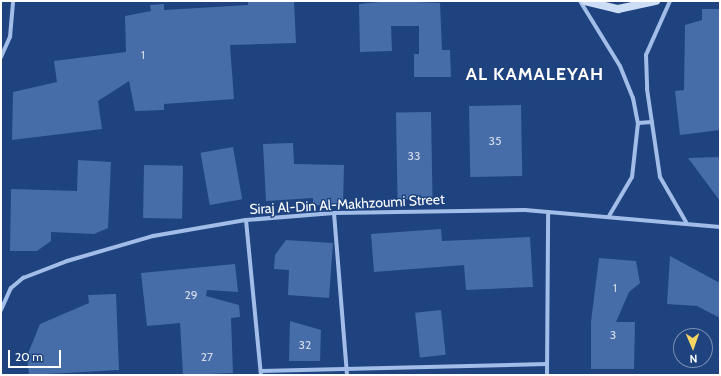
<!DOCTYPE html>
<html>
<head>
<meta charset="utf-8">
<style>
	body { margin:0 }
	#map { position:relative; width:721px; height:376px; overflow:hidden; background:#1e437f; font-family:Cabin,sans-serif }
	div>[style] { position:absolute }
	.building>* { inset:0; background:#476da9; transform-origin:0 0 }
	.street>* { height:4px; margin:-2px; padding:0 2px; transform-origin:2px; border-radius:2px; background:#a2bee8 }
	.secondary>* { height:8px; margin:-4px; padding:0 4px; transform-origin:4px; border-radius:4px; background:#cdddf6 }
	span { translate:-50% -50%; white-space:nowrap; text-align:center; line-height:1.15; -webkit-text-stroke:3px #1e437f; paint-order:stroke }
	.number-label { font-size:12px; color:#d1daea }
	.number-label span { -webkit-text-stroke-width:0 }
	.street-label { font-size:14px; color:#fff }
	.district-label { font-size:18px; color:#fff; font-weight:700; letter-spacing:1px }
	.frame { position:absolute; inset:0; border:2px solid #fff; pointer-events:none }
	.north { position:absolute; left:673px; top:328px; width:40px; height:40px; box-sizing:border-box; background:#1e437f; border:1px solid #788eb2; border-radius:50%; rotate:178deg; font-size:11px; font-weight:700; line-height:16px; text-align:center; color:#fff }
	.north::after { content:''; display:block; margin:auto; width:14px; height:18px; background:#f7d562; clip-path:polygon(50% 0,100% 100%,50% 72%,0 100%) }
	.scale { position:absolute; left:8px; top:350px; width:53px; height:18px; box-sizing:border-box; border:2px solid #fff; border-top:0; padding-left:5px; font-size:12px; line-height:14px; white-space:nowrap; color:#fff; -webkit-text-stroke:3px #1e437f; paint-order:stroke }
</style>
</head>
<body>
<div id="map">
	<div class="building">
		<i style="clip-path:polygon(248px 1px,294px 1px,296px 43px,230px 45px,234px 99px,164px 104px,164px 110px,135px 111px,129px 81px,98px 101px,102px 129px,12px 140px,13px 92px,57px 82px,54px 61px,126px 52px,125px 16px,151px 11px,150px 5px,164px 4px,164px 10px,248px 5px)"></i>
		<i style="clip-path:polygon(390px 1px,440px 3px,442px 50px,450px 50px,451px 77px,414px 77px,414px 54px,419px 54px,419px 26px,391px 26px,392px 51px,360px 52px,359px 4px)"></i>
		<i style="clip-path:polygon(702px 9px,720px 9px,720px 130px,680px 135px,675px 91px,684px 90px,685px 25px,702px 20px)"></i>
		<i style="left:521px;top:105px;width:71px;height:52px;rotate:89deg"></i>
		<i style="left:431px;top:112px;width:87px;height:35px;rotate:89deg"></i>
		<i style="clip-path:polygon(293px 143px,294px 164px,344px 165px,343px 206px,313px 205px,313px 198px,266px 201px,263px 144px)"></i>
		<i style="left:233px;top:147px;width:53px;height:33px;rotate:80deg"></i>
		<i style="clip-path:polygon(720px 157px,720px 201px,688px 158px)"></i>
		<i style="clip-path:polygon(78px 160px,111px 162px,108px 228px,94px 234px,51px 232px,51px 241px,37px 251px,10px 251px,11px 189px,77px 191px)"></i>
		<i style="left:144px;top:165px;width:39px;height:53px;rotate:1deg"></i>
		<i style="clip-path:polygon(441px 229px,442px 241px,530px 237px,533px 287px,466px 290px,464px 265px,374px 272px,371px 234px)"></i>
		<i style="clip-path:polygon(286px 240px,333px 243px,329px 298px,288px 295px,289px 270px,274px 269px,275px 255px)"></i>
		<i style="clip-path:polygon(670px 256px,720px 283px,720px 318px,697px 306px,667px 304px)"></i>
		<i style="clip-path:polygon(599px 258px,636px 261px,640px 283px,629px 292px,616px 322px,635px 322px,634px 369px,591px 369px,591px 322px)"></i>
		<i style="clip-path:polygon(235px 264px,238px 292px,207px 290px,206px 296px,239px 305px,240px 317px,231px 318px,233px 373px,183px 375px,180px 323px,147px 326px,141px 273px)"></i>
		<i style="clip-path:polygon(116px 294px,119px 370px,29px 375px,27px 356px,40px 324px,89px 303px,88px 295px)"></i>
		<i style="left:441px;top:310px;width:45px;height:26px;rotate:84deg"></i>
		<i style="clip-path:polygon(290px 321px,321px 330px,320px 361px,289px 361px)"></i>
	</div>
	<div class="street">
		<i style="left:580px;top:1px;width:76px;rotate:58.4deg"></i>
		<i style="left:620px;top:66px;width:35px;rotate:68deg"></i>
		<i style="left:633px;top:98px;width:25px;rotate:79deg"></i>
		<i style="left:638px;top:123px;width:54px;rotate:96.3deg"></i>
		<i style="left:632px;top:177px;width:45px;rotate:120.5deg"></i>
		<i style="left:670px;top:1px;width:59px;rotate:114deg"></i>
		<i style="left:646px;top:55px;width:34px;rotate:88deg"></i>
		<i style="left:647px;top:89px;width:89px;rotate:81.6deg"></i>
		<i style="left:660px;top:177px;width:52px;rotate:60deg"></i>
		<i style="left:1px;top:57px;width:22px;rotate:-66deg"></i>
		<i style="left:10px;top:37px;width:36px;rotate:-85deg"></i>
		<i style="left:638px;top:123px;width:14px;rotate:-4deg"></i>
		<i style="left:334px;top:213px;width:163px;rotate:85.4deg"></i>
		<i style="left:246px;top:220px;width:156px;rotate:84.5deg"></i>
		<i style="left:1px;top:310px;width:24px;rotate:-66deg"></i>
		<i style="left:11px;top:288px;width:16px;rotate:-40deg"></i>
		<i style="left:23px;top:278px;width:47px;rotate:-21.1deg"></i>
		<i style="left:67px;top:261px;width:90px;rotate:-16.2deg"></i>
		<i style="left:153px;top:236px;width:94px;rotate:-9.8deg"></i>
		<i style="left:246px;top:220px;width:88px;rotate:-4.5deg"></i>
		<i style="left:334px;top:213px;width:191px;rotate:-0.9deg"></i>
		<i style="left:525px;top:210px;width:196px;rotate:5deg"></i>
		<i style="left:261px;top:371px;width:286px;rotate:-1.4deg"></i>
		<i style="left:547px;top:375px;width:163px;rotate:-89.6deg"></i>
	</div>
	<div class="secondary">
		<i style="left:585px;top:1px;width:34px;rotate:14deg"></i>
		<i style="left:618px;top:9px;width:39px;rotate:-12deg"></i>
	</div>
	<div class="number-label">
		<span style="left:143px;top:55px">1</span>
		<span style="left:495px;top:141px">35</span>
		<span style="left:414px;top:156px">33</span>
		<span style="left:615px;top:288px">1</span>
		<span style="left:191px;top:295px">29</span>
		<span style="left:613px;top:335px">3</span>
		<span style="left:305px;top:345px">32</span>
		<span style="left:207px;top:357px">27</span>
	</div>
	<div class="street-label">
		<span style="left:347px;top:204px;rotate:-3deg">Siraj Al-Din Al-Makhzoumi Street</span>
	</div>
	<div class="district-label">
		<span style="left:535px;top:74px">AL KAMALEYAH</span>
	</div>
	<div class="frame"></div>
	<div class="north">N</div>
	<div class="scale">20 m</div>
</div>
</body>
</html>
